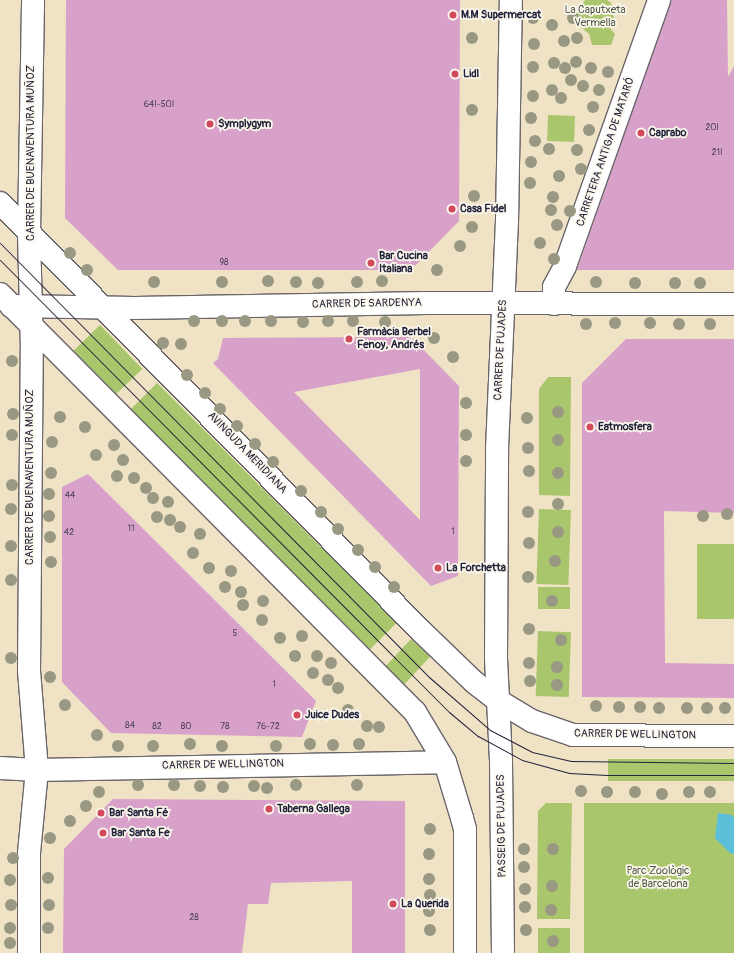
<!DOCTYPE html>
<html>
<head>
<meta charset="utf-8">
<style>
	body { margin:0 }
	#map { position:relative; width:734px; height:953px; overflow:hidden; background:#f0e2c4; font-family:Pangolin,sans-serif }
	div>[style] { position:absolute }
	.green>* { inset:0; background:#aac66d; transform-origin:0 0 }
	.water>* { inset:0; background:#5cbfda }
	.building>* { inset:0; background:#d7a1ca }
	.roads { filter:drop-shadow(1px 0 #6a656b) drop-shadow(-1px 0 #6a656b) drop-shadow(0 1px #6a656b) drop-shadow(0 -1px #6a656b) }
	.minor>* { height:22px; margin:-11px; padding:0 11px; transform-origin:11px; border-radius:11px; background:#fff }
	.major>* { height:22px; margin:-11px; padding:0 11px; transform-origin:11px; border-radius:11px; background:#fff }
	.tram>* { height:1px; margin:-0.5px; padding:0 0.5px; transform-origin:0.5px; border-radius:0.5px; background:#22223b }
	.trees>* { width:12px; height:12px; margin:-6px; border-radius:50%; background:#999882 }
	.dots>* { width:11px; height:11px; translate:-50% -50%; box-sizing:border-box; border:2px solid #fbf7ec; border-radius:50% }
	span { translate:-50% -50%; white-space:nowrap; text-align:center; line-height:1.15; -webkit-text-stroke:3.5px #fbf7ec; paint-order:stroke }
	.number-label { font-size:9px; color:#4f425f }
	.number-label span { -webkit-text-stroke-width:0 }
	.park-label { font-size:11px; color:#525b4c }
	.poi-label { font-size:11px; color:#22223b; font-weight:700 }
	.left { translate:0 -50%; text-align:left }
	.street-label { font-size:11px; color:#22223b }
</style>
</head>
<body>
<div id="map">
	<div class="green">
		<i style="clip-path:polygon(585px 0,607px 0,611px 3px,614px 17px,609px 27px,615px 34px,611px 45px,592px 45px,589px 34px,577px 24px,576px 15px)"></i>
		<i style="left:548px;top:115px;width:27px;height:26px;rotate:2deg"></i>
		<i style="left:100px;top:325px;width:61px;height:38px;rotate:46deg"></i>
		<i style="clip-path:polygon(548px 377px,571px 377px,570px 496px,539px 495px,539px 389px)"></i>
		<i style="left:157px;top:383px;width:339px;height:38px;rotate:45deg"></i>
		<i style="left:539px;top:509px;width:32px;height:75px;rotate:2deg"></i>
		<i style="left:697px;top:544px;width:37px;height:75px"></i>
		<i style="left:538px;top:587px;width:32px;height:22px"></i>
		<i style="left:538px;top:631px;width:33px;height:65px;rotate:2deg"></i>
		<i style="left:411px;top:639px;width:26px;height:38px;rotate:43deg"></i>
		<i style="left:608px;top:759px;width:126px;height:22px"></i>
		<i style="clip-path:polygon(546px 803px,572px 803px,570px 919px,537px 919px,538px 811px)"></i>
		<i style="left:584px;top:803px;width:150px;height:150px"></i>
		<i style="left:570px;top:928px;width:25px;height:32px;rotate:90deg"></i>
	</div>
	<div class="water">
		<i style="clip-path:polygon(718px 813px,732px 815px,734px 818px,734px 854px,730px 853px,715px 838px)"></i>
	</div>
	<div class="building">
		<i style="clip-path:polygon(66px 0,460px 0,459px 221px,411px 270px,118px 270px,65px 218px)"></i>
		<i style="clip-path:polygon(671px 0,727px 0,728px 77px,734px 66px,734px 270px,577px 270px)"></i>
		<i style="clip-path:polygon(evenodd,411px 337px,459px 386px,458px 576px,431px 586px,213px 363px,218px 359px,223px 338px,411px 337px,420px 369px,420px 520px,294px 392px,420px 369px)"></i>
		<i style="clip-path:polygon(626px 339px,734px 339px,734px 513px,664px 511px,665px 663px,734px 664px,734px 698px,582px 697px,582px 383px)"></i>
		<i style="clip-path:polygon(88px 474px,316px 701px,302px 737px,111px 733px,62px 682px,62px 487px)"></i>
		<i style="clip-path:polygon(113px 799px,405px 801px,405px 953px,352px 953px,352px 881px,271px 883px,268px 904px,248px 904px,242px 953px,63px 953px,64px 849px)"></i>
	</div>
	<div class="roads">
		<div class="minor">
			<i style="left:0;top:203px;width:602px;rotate:45.47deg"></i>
			<i style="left:422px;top:632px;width:72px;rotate:43.9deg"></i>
			<i style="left:474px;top:682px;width:29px;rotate:38deg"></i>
			<i style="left:497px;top:700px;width:41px;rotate:31deg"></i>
			<i style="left:532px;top:721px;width:43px;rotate:18.9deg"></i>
			<i style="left:573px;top:735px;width:161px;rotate:0.4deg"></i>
			<i style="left:0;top:294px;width:589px;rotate:45.21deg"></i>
			<i style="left:415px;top:712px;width:58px;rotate:59deg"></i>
			<i style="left:445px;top:762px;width:59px;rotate:73.1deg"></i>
			<i style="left:462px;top:818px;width:11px;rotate:75deg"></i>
			<i style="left:465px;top:829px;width:124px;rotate:90deg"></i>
			<i style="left:554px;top:304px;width:17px;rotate:-90deg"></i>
			<i style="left:554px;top:287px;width:24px;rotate:-62deg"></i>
			<i style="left:565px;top:266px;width:282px;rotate:-70.5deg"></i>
			<i style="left:11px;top:306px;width:124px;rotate:0.9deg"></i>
			<i style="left:135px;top:308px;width:291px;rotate:-1deg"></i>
			<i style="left:426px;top:303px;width:308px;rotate:0.2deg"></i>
			<i style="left:0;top:768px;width:37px;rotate:3deg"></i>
			<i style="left:37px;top:770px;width:408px;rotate:-1.1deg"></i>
			<i style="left:503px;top:953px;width:192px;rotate:-90.6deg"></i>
			<i style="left:501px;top:761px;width:103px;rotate:-92.8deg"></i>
			<i style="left:496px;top:658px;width:209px;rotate:-89.7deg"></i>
			<i style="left:497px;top:449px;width:227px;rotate:-87.5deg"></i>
			<i style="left:507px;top:222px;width:222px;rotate:-89deg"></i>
		</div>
		<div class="major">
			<i style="left:29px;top:953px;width:100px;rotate:-90deg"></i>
			<i style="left:29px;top:853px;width:83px;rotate:-84.5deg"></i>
			<i style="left:37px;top:770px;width:99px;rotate:-94.6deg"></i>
			<i style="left:29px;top:671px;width:322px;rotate:-89.5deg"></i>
			<i style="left:32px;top:349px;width:116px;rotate:-91.5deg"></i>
			<i style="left:29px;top:233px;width:233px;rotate:-89deg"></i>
		</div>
	</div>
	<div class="tram">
		<i style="left:0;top:243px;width:610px;rotate:45.33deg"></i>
		<i style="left:429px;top:677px;width:81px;rotate:41deg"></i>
		<i style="left:490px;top:730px;width:47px;rotate:27.6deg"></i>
		<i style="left:532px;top:752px;width:40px;rotate:13deg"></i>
		<i style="left:571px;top:761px;width:163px;rotate:0.7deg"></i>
		<i style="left:0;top:260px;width:561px;rotate:45.22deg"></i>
		<i style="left:395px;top:658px;width:76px;rotate:45deg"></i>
		<i style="left:449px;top:712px;width:38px;rotate:40deg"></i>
		<i style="left:478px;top:736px;width:50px;rotate:28.6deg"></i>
		<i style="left:522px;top:760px;width:49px;rotate:15.5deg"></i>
		<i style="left:569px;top:773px;width:38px;rotate:3deg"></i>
		<i style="left:607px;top:775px;width:127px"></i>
	</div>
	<div class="trees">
		<i style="left:533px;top:18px"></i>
		<i style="left:573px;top:18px"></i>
		<i style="left:552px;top:25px"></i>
		<i style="left:472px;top:38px"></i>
		<i style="left:577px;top:38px"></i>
		<i style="left:564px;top:41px"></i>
		<i style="left:534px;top:44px"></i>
		<i style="left:576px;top:62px"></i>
		<i style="left:554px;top:63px"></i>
		<i style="left:533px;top:67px"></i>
		<i style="left:565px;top:68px"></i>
		<i style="left:591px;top:68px"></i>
		<i style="left:608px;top:72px"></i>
		<i style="left:571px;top:80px"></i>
		<i style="left:583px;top:86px"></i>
		<i style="left:552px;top:90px"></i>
		<i style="left:599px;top:90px"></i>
		<i style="left:533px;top:96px"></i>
		<i style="left:561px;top:98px"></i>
		<i style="left:593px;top:107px"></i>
		<i style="left:472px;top:110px"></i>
		<i style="left:531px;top:118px"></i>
		<i style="left:589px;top:130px"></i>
		<i style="left:535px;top:141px"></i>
		<i style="left:549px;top:149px"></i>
		<i style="left:577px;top:150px"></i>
		<i style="left:531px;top:162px"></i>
		<i style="left:581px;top:169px"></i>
		<i style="left:559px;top:176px"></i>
		<i style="left:530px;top:183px"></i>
		<i style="left:474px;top:196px"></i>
		<i style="left:553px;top:197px"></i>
		<i style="left:551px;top:210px"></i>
		<i style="left:570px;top:211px"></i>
		<i style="left:557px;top:225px"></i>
		<i style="left:472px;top:227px"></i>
		<i style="left:540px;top:243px"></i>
		<i style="left:460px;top:246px"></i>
		<i style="left:70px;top:253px"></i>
		<i style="left:554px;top:259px"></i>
		<i style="left:87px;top:270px"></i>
		<i style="left:437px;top:270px"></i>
		<i style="left:268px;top:281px"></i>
		<i style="left:382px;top:281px"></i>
		<i style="left:154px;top:282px"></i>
		<i style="left:222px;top:282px"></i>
		<i style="left:296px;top:282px"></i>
		<i style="left:357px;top:282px"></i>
		<i style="left:596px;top:282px"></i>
		<i style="left:318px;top:283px"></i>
		<i style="left:635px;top:283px"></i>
		<i style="left:675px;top:283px"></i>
		<i style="left:700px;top:283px"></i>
		<i style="left:194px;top:321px"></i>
		<i style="left:222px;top:321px"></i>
		<i style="left:245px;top:321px"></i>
		<i style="left:271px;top:321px"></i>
		<i style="left:328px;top:321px"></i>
		<i style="left:353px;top:321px"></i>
		<i style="left:303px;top:322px"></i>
		<i style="left:385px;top:322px"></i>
		<i style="left:615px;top:323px"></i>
		<i style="left:650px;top:323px"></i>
		<i style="left:586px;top:324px"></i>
		<i style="left:679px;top:324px"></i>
		<i style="left:710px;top:324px"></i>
		<i style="left:434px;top:338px"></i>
		<i style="left:163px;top:343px"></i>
		<i style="left:181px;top:344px"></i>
		<i style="left:453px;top:357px"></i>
		<i style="left:12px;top:361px"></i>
		<i style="left:187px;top:375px"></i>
		<i style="left:205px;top:393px"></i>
		<i style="left:466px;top:403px"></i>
		<i style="left:220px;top:409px"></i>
		<i style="left:558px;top:412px"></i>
		<i style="left:13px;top:414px"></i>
		<i style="left:60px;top:417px"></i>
		<i style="left:527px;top:418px"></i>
		<i style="left:237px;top:426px"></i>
		<i style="left:85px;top:427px"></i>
		<i style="left:12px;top:435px"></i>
		<i style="left:466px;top:435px"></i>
		<i style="left:558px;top:440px"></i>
		<i style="left:52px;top:442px"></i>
		<i style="left:255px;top:444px"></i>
		<i style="left:114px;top:445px"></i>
		<i style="left:528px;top:448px"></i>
		<i style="left:96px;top:455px"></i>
		<i style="left:123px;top:460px"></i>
		<i style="left:466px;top:461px"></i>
		<i style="left:273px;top:462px"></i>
		<i style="left:529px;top:471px"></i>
		<i style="left:51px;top:473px"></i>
		<i style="left:558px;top:473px"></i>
		<i style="left:117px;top:476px"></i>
		<i style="left:134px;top:478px"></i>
		<i style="left:12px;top:485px"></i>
		<i style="left:146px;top:488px"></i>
		<i style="left:301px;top:491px"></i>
		<i style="left:49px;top:494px"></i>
		<i style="left:153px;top:498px"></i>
		<i style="left:168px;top:502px"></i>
		<i style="left:558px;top:504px"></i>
		<i style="left:11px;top:509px"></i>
		<i style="left:321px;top:512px"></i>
		<i style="left:528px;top:512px"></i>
		<i style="left:727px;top:514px"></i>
		<i style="left:49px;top:516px"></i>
		<i style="left:703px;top:516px"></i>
		<i style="left:157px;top:517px"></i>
		<i style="left:170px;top:520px"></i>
		<i style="left:180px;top:527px"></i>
		<i style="left:338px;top:529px"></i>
		<i style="left:558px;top:532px"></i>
		<i style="left:200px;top:534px"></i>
		<i style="left:50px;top:537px"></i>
		<i style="left:529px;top:543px"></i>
		<i style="left:11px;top:546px"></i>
		<i style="left:358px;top:550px"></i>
		<i style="left:193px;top:553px"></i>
		<i style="left:555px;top:561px"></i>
		<i style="left:51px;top:562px"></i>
		<i style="left:375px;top:567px"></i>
		<i style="left:209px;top:568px"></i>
		<i style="left:231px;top:571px"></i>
		<i style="left:528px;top:577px"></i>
		<i style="left:11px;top:580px"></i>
		<i style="left:225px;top:587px"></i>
		<i style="left:394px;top:587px"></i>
		<i style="left:241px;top:592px"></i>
		<i style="left:263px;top:601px"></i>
		<i style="left:552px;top:601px"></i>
		<i style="left:243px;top:605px"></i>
		<i style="left:262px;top:620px"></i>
		<i style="left:529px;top:629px"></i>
		<i style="left:302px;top:636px"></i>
		<i style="left:280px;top:638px"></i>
		<i style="left:561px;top:640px"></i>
		<i style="left:295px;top:656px"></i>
		<i style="left:317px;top:656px"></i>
		<i style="left:11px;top:658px"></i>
		<i style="left:331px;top:663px"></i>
		<i style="left:529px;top:663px"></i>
		<i style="left:557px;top:667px"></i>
		<i style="left:313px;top:673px"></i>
		<i style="left:50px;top:677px"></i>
		<i style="left:328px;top:680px"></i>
		<i style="left:530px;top:681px"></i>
		<i style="left:557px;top:685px"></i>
		<i style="left:338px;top:688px"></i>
		<i style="left:65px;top:705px"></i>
		<i style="left:596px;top:706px"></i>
		<i style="left:619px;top:707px"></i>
		<i style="left:640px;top:707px"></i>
		<i style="left:659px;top:708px"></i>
		<i style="left:687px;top:708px"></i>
		<i style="left:707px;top:708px"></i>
		<i style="left:725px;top:708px"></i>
		<i style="left:348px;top:710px"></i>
		<i style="left:367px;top:726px"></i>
		<i style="left:379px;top:727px"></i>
		<i style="left:97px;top:735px"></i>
		<i style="left:190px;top:744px"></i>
		<i style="left:310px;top:744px"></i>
		<i style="left:359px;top:744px"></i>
		<i style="left:333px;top:745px"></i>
		<i style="left:118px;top:746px"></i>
		<i style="left:153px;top:746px"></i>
		<i style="left:222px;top:746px"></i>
		<i style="left:276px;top:746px"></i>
		<i style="left:138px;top:785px"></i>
		<i style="left:174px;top:785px"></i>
		<i style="left:296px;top:785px"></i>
		<i style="left:357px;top:785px"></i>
		<i style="left:200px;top:786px"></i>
		<i style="left:254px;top:786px"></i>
		<i style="left:223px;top:787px"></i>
		<i style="left:267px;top:788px"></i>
		<i style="left:581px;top:791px"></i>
		<i style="left:99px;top:792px"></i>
		<i style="left:607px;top:792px"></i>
		<i style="left:635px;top:792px"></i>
		<i style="left:689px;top:792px"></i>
		<i style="left:710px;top:792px"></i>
		<i style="left:662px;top:794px"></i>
		<i style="left:86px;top:806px"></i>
		<i style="left:70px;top:821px"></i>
		<i style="left:430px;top:829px"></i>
		<i style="left:50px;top:838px"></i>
		<i style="left:524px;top:849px"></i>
		<i style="left:553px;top:849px"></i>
		<i style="left:429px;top:854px"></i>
		<i style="left:13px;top:858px"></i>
		<i style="left:524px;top:867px"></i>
		<i style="left:48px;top:878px"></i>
		<i style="left:429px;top:879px"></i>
		<i style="left:10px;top:880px"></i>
		<i style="left:552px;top:886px"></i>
		<i style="left:525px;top:889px"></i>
		<i style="left:430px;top:895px"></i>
		<i style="left:11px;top:905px"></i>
		<i style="left:49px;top:905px"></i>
		<i style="left:525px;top:907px"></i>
		<i style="left:551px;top:910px"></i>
		<i style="left:429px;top:911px"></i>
		<i style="left:10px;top:928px"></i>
		<i style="left:48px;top:928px"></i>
		<i style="left:430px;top:930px"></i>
		<i style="left:526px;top:930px"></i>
		<i style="left:553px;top:941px"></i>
		<i style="left:10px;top:943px"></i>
	</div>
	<div class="dots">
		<i style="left:453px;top:15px;background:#d1495b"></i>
		<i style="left:455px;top:74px;background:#d1495b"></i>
		<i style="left:210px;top:124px;background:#d1495b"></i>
		<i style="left:641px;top:133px;background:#d1495b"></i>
		<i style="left:452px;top:209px;background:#d1495b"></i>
		<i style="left:371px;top:263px;background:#d1495b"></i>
		<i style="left:349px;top:339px;background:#d1495b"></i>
		<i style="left:590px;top:427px;background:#d1495b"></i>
		<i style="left:438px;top:568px;background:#d1495b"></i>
		<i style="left:297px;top:715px;background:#d1495b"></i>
		<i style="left:269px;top:809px;background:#d1495b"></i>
		<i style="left:101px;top:813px;background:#d1495b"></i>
		<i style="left:103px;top:833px;background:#d1495b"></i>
		<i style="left:393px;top:904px;background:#d1495b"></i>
	</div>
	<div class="number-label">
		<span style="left:159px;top:105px">64I-50I</span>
		<span style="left:712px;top:128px">20I</span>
		<span style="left:717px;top:153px">21I</span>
		<span style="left:224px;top:263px">98</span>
		<span style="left:70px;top:496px">44</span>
		<span style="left:131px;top:529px">11</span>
		<span style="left:453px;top:532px">1</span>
		<span style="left:69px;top:533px">42</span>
		<span style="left:235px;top:634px">5</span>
		<span style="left:274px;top:685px">1</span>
		<span style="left:130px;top:726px">84</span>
		<span style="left:157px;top:727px">82</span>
		<span style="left:186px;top:727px">80</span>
		<span style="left:225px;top:727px">78</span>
		<span style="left:268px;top:727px">76-72</span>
		<span style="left:194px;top:918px">28</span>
	</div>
	<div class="park-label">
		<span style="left:595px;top:17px">La Caputxeta<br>Vermella</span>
		<span style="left:658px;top:878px">Parc Zoològic<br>de Barcelona</span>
	</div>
	<div class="poi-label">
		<span class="left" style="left:461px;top:15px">M.M Supermercat</span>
		<span class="left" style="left:463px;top:74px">Lidl</span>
		<span class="left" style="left:218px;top:124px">Symplygym</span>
		<span class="left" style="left:649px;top:133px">Caprabo</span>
		<span class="left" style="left:460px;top:209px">Casa Fidel</span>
		<span class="left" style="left:379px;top:263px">Bar Cucina<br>Italiana</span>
		<span class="left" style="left:357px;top:339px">Farmàcia Berbel<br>Fenoy, Andrés</span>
		<span class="left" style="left:598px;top:427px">Eatmosfera</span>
		<span class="left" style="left:446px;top:568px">La Forchetta</span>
		<span class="left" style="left:305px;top:715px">Juice Dudes</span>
		<span class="left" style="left:277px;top:809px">Taberna Gallega</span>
		<span class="left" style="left:109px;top:813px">Bar Santa Fé</span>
		<span class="left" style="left:111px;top:833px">Bar Santa Fe</span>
		<span class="left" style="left:401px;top:904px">La Querida</span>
	</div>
	<div class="street-label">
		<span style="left:606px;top:152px;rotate:-71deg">CARRETERA ANTIGA DE MATARÓ</span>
		<span style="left:31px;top:153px;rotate:-90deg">CARRER DE BUENAVENTURA MUÑOZ</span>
		<span style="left:367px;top:304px;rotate:-1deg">CARRER DE SARDENYA</span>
		<span style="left:501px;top:350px;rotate:-87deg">CARRER DE PUJADES</span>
		<span style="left:247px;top:453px;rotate:46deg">AVINGUDA MERIDIANA</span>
		<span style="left:30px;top:477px;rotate:-90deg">CARRER DE BUENAVENTURA MUÑOZ</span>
		<span style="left:635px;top:735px;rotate:1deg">CARRER DE WELLINGTON</span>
		<span style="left:223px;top:765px;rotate:-1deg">CARRER DE WELLINGTON</span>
		<span style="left:502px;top:826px;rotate:-91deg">PASSEIG DE PUJADES</span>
	</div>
</div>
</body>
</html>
